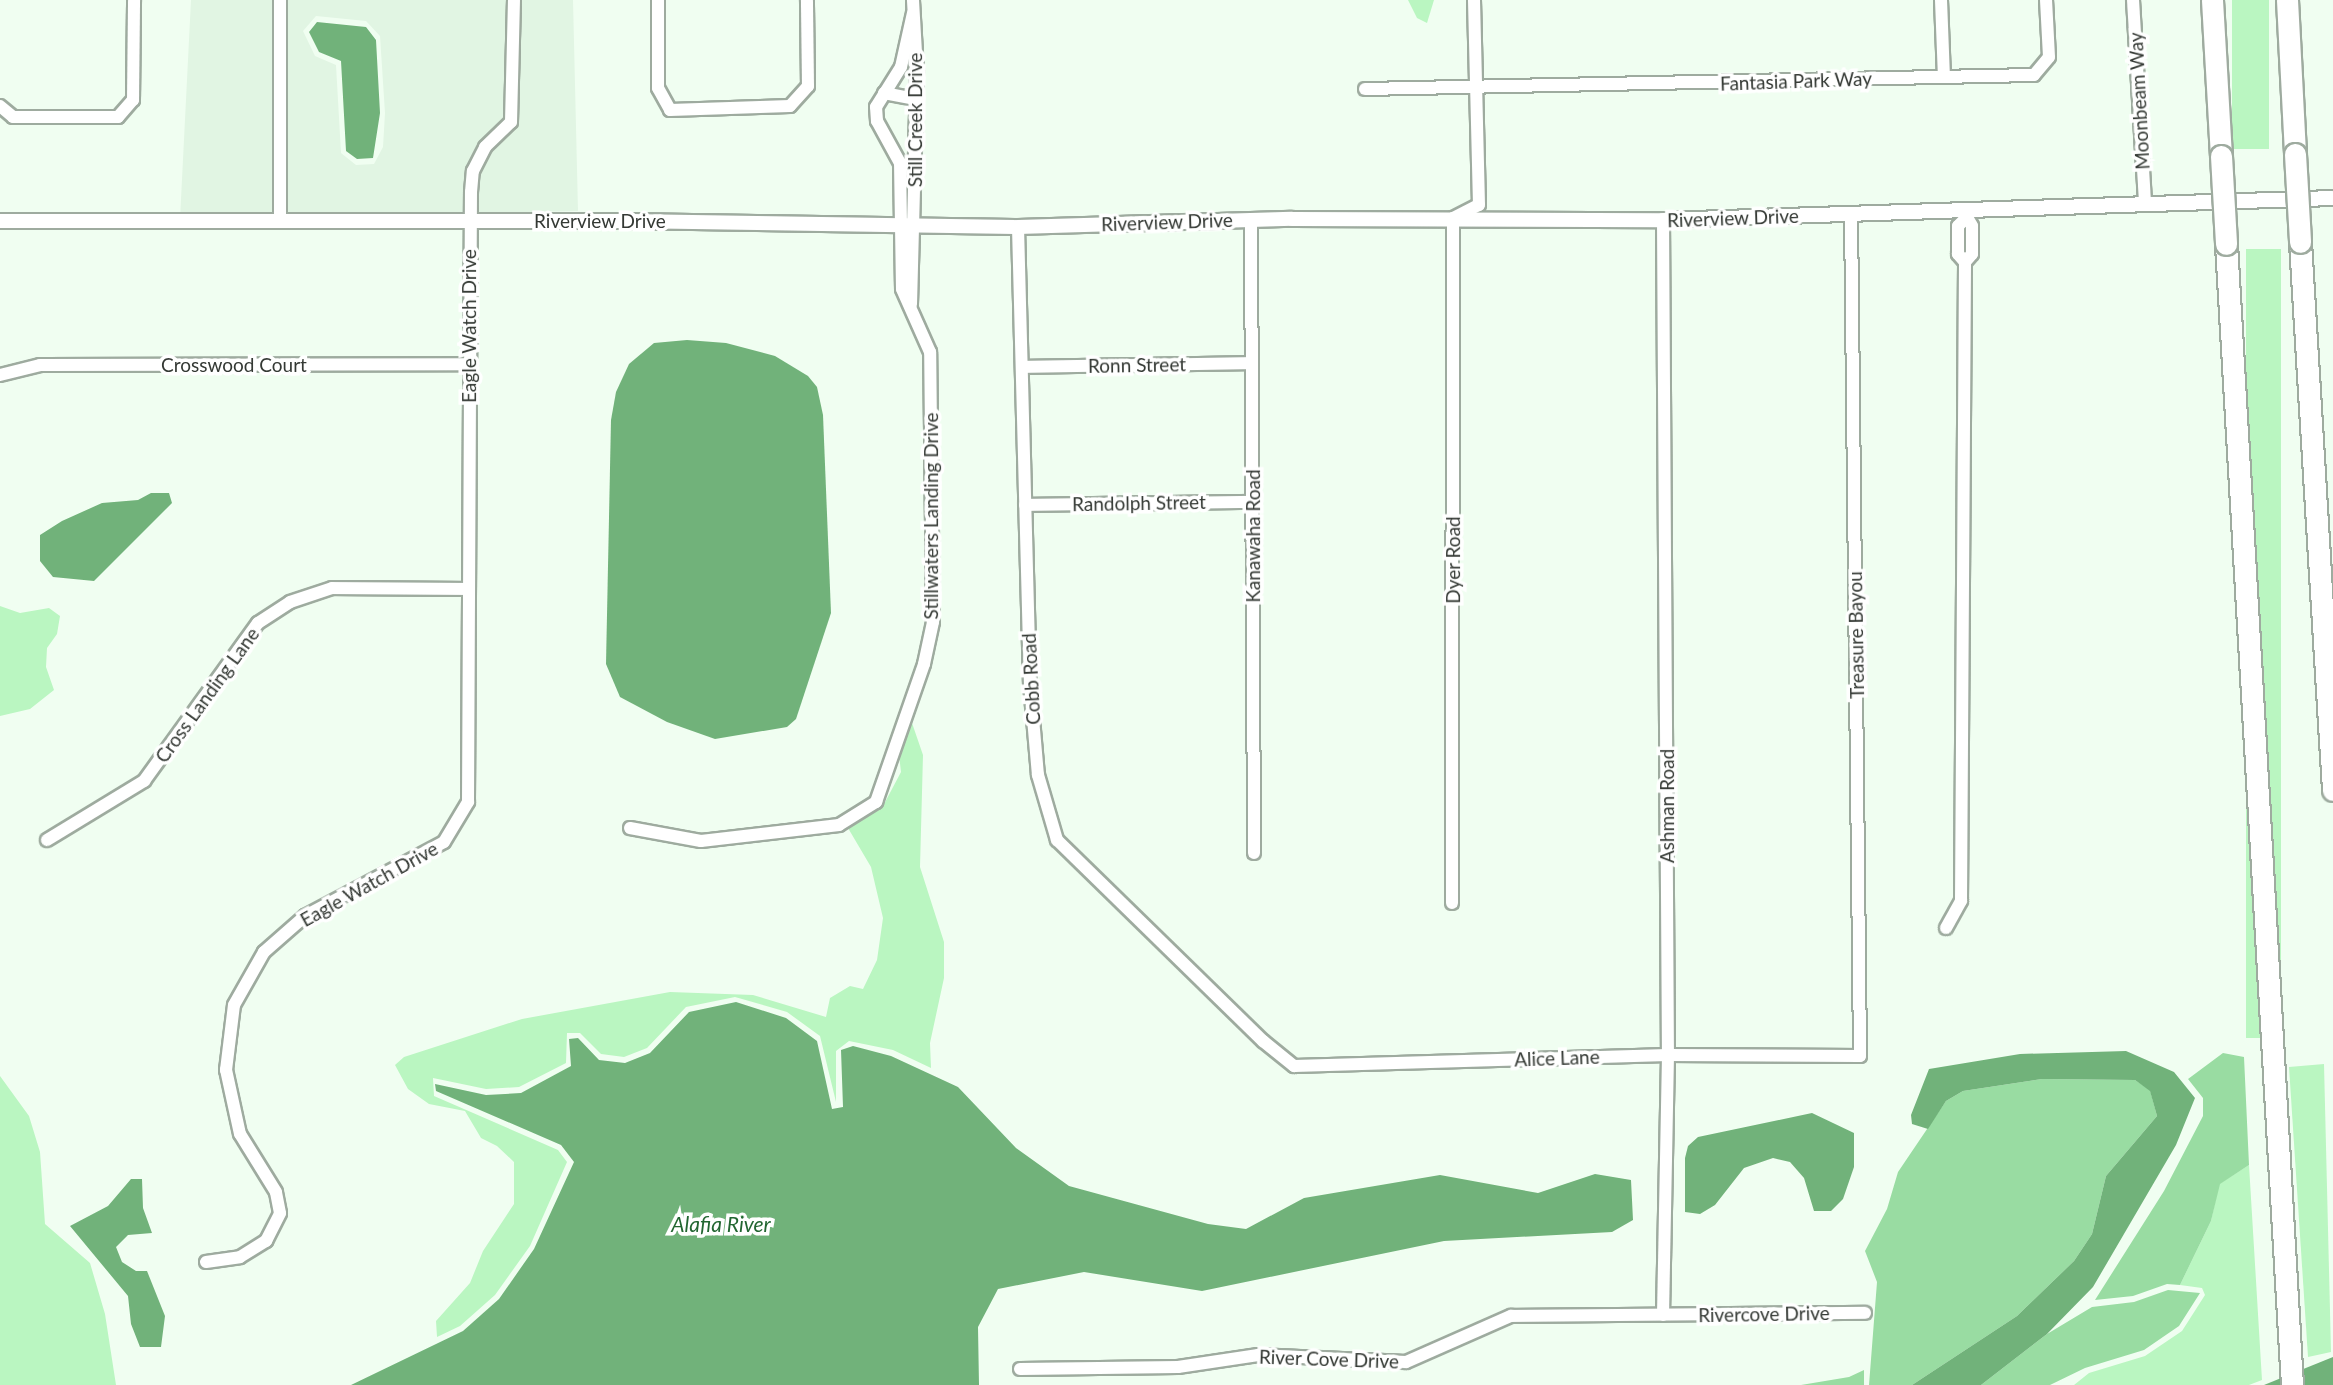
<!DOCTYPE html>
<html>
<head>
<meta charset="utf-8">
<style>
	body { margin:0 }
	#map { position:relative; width:2333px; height:1385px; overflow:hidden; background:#f0fef1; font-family:Lato,sans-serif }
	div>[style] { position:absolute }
	.built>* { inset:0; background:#e1f5e3 }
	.green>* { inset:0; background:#baf6c1; transform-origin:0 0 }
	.forest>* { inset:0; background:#99dca2 }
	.water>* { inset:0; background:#71b27a }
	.roads { filter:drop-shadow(2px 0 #9eab9f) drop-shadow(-2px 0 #9eab9f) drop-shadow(0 2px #9eab9f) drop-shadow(0 -2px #9eab9f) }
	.minor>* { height:12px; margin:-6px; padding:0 6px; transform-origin:6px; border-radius:6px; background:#fff }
	.tertiary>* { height:14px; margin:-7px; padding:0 7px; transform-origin:7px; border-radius:7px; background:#fff }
	.motorway>* { height:21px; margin:-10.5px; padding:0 10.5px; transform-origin:10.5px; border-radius:10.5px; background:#fff }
	.bridges { filter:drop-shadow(2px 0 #9eab9f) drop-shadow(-2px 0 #9eab9f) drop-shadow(0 2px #9eab9f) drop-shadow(0 -2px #9eab9f) }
	.motorway-bridge>* { height:21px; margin:-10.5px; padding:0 10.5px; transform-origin:10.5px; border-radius:10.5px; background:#fff }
	span { translate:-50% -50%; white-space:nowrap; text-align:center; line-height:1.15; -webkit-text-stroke:7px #fff; paint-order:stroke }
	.street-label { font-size:19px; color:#343934 }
	.water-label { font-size:21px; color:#226631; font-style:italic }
</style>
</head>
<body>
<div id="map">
	<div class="built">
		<i style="clip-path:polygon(evenodd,191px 0,573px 0,578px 211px,180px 219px,191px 0,316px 16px,366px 21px,380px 36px,385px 113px,383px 147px,374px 164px,356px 165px,341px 153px,336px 65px,315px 56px,303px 31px,316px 16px)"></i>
	</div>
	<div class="green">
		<i style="clip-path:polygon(1408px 0,1434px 0,1427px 23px,1417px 18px)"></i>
		<i style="left:2232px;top:0;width:37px;height:149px"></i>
		<i style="left:2246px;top:249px;width:35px;height:789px"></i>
		<i style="clip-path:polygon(0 606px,20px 613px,49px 608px,60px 616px,57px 634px,47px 648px,46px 667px,54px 690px,30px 709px,0 716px)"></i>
		<i style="clip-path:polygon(912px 723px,923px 755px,920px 867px,944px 942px,944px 978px,930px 1043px,931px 1068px,893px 1050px,849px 1041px,836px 1051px,836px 1102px,820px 1036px,787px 1012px,735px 997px,686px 1007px,647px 1048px,624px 1057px,601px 1054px,580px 1033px,567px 1033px,566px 1063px,519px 1087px,486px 1089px,433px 1078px,434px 1096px,558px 1150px,567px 1162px,530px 1246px,495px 1295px,460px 1326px,437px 1337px,436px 1321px,470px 1283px,483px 1251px,514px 1204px,514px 1162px,497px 1146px,481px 1138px,465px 1111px,429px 1104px,408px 1089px,395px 1065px,404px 1057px,522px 1019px,670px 992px,753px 995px,826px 1017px,830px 998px,850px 986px,863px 989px,877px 960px,883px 918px,871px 867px,848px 828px,883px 806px,901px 772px,899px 755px)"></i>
		<i style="clip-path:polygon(2324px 1064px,2331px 1352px,2308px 1357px,2289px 1067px)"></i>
		<i style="clip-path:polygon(0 1076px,29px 1116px,40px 1152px,45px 1224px,90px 1263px,105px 1314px,116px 1385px,0 1385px)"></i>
		<i style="clip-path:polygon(2249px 1165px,2262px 1380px,2249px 1385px,2074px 1385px,2089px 1373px,2145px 1356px,2182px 1331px,2205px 1295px,2202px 1288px,2180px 1285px,2211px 1221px,2219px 1184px)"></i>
	</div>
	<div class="forest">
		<i style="clip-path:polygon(2223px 1053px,2244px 1057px,2249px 1165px,2220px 1184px,2211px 1221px,2180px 1285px,2167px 1284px,2133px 1296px,2095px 1300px,2164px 1191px,2203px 1116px,2203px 1098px,2188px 1079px)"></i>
		<i style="clip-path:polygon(2042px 1079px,2135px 1080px,2150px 1090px,2157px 1116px,2106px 1176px,2092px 1234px,2074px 1261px,2017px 1316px,1912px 1385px,1869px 1385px,1877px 1282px,1865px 1251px,1887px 1209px,1898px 1172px,1946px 1101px,1963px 1091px)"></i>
		<i style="clip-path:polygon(2168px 1290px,2200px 1293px,2179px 1326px,2144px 1350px,2085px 1368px,2050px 1385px,1981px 1385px,2047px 1334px,2092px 1307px,2134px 1302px)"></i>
		<i style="clip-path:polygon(1864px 1370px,1864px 1385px,1801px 1385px,1849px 1377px)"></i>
	</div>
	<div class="water">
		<i style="clip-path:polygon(317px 22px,366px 27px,376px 40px,380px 113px,373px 158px,357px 159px,346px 151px,341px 61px,319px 52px,309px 32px)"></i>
		<i style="clip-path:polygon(687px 340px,726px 343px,775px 356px,808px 376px,817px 387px,823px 415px,831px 613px,796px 719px,787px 727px,715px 739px,667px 722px,620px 697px,606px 664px,611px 420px,616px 392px,629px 364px,654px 343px)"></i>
		<i style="clip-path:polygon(151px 493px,169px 493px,172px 503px,94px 581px,53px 577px,40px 561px,40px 535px,62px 521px,102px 503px,138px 500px)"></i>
		<i style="clip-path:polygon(736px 1002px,786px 1018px,817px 1041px,832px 1109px,843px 1107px,841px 1050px,853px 1046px,891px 1056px,958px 1087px,1016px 1148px,1069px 1186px,1208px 1224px,1246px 1229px,1304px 1198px,1440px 1175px,1538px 1193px,1595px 1174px,1631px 1180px,1633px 1220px,1612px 1232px,1444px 1241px,1202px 1291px,1084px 1272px,998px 1289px,978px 1327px,979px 1385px,351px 1385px,463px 1331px,499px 1299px,534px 1249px,574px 1162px,561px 1145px,436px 1091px,435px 1084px,486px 1095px,521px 1093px,571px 1066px,569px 1039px,578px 1038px,599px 1060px,625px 1063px,650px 1053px,689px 1012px)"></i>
		<i style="clip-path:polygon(2126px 1051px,2174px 1072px,2195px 1098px,2176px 1145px,2093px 1287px,2047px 1334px,1981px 1385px,1912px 1385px,2017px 1316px,2074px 1261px,2092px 1234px,2106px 1176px,2157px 1116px,2150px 1091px,2135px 1080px,2042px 1079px,1963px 1091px,1946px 1101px,1928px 1129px,1912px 1124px,1911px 1115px,1929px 1069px,2020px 1054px)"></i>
		<i style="clip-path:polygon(1812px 1113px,1854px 1133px,1854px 1167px,1843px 1199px,1831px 1211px,1814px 1211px,1804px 1178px,1790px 1162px,1773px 1158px,1744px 1168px,1715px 1205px,1700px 1214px,1685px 1212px,1685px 1158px,1688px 1146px,1698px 1137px)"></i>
		<i style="clip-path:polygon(131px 1179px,142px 1179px,143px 1208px,152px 1233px,128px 1235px,116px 1247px,122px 1262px,136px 1271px,147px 1271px,165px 1316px,161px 1347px,140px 1347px,131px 1324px,128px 1296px,70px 1226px,108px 1206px)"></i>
		<i style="clip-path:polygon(2333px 1357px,2333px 1385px,2264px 1385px)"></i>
	</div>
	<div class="roads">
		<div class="minor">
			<i style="left:280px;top:0;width:222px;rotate:90deg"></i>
			<i style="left:658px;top:0;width:88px;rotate:90deg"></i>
			<i style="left:658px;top:88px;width:25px;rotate:61deg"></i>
			<i style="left:670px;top:110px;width:120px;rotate:-1.9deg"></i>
			<i style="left:790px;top:106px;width:27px;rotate:-48deg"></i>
			<i style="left:808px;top:86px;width:86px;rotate:-90.7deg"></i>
			<i style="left:1941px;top:0;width:77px;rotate:87.8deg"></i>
			<i style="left:2133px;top:0;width:202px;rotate:86.6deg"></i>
			<i style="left:1365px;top:89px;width:669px;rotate:-1.2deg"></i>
			<i style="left:2034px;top:75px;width:23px;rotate:-50deg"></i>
			<i style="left:2049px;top:57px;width:57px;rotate:-93deg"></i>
			<i style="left:884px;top:93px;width:31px;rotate:11deg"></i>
			<i style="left:0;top:106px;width:17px;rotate:40deg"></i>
			<i style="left:13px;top:117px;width:105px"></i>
			<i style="left:118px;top:117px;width:23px;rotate:-49deg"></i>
			<i style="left:133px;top:100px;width:100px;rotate:-89.4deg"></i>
			<i style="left:1964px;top:212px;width:16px;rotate:60deg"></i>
			<i style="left:1972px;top:226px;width:28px;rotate:90deg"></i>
			<i style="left:1972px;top:254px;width:11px;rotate:131deg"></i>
			<i style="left:1251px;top:220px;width:633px;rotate:89.73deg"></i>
			<i style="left:1663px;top:220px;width:835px;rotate:89.66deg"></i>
			<i style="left:1668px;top:1055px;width:260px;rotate:91.1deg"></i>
			<i style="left:1018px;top:227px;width:457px;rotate:88.5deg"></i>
			<i style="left:1030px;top:684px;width:91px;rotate:85deg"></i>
			<i style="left:1038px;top:775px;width:68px;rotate:73.7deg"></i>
			<i style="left:1057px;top:840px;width:288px;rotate:44.3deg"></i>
			<i style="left:1263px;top:1041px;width:40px;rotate:39deg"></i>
			<i style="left:1294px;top:1066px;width:374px;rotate:-1.7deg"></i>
			<i style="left:1668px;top:1055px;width:192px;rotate:0.3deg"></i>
			<i style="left:1860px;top:1056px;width:842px;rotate:-90.61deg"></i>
			<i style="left:911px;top:304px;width:234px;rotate:-88.5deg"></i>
			<i style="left:917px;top:70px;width:70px;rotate:-93.3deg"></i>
			<i style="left:1023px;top:367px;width:228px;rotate:-1deg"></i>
			<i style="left:0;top:375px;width:41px;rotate:-14deg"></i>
			<i style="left:40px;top:365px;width:429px;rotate:-0.1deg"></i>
			<i style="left:1025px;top:505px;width:228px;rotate:-0.8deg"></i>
			<i style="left:630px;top:828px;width:72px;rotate:10.4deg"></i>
			<i style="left:701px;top:841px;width:139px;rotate:-6.6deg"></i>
			<i style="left:839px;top:825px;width:44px;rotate:-31.9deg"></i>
			<i style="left:876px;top:802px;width:146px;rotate:-70.8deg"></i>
			<i style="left:924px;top:664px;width:43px;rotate:-77.9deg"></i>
			<i style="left:933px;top:622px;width:270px;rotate:-90.6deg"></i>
			<i style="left:930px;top:352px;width:69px;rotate:-114deg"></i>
			<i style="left:902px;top:289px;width:126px;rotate:-90.9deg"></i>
			<i style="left:900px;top:163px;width:48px;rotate:-118.7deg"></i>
			<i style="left:877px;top:121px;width:14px;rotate:-94deg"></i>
			<i style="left:876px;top:107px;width:47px;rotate:-58deg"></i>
			<i style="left:901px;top:67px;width:55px;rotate:-77.5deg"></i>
			<i style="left:47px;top:840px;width:114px;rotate:-31.3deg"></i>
			<i style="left:144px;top:781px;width:195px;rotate:-54.2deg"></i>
			<i style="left:258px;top:623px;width:38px;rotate:-33deg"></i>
			<i style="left:290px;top:602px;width:44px;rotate:-18.4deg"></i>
			<i style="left:332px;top:588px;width:135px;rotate:0.4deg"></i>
			<i style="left:1452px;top:903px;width:685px;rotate:-89.92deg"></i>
			<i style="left:1453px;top:218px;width:29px;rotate:-27deg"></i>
			<i style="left:1479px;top:205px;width:205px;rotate:-91.4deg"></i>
			<i style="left:1946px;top:928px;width:31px;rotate:-61deg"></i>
			<i style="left:1961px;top:901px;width:639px;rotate:-89.64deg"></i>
			<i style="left:1965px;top:262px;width:11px;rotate:-131deg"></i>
			<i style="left:1958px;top:254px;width:28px;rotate:-90deg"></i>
			<i style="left:1958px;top:226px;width:10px;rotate:-45deg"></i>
			<i style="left:206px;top:1262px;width:34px;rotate:-8deg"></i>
			<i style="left:240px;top:1257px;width:31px;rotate:-32deg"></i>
			<i style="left:266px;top:1241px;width:31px;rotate:-63deg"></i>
			<i style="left:280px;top:1213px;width:21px;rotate:-101deg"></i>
			<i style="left:276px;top:1192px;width:68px;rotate:-121.8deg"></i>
			<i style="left:240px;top:1134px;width:66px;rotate:-102.3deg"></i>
			<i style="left:226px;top:1070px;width:65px;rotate:-83deg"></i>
			<i style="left:234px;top:1005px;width:61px;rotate:-60.5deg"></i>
			<i style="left:264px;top:952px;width:55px;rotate:-41.3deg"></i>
			<i style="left:305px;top:916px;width:157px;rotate:-28deg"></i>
			<i style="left:444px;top:842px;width:47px;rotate:-59deg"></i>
			<i style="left:468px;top:802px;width:610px;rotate:-89.72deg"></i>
			<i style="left:471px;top:192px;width:21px;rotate:-85deg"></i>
			<i style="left:473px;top:171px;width:27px;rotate:-63deg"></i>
			<i style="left:485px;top:147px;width:36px;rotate:-44deg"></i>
			<i style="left:511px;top:122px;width:122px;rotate:-88.6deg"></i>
			<i style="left:1020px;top:1369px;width:158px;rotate:-0.7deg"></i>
			<i style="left:1178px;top:1367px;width:81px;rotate:-8.5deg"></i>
			<i style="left:1258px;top:1355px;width:148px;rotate:2.7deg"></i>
			<i style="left:1406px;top:1362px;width:115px;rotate:-23.7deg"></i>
			<i style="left:1511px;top:1316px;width:354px;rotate:-0.5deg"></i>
		</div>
		<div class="tertiary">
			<i style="left:0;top:221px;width:628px"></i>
			<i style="left:628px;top:221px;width:390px;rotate:0.9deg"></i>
			<i style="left:1018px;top:227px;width:274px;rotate:-1.7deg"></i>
			<i style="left:1292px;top:219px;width:371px;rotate:0.2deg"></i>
			<i style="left:1663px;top:220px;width:670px;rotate:-1.88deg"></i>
		</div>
		<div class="motorway">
			<i style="left:2212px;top:0;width:156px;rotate:86.7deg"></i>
			<i style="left:2287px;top:0;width:154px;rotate:87deg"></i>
			<i style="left:2300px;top:242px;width:549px;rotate:86.55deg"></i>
			<i style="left:2226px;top:244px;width:1143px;rotate:86.69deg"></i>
		</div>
	</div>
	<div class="bridges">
		<div class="motorway-bridge">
			<i style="left:2295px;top:154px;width:88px;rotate:86.7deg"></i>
			<i style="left:2221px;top:156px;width:88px;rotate:86.7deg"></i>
		</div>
	</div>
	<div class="street-label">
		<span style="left:1796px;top:81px;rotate:-2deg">Fantasia Park Way</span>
		<span style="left:2139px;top:101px;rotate:-93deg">Moonbeam Way</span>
		<span style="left:915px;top:120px;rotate:-90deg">Still Creek Drive</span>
		<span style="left:1733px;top:218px;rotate:-2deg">Riverview Drive</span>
		<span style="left:600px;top:221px">Riverview Drive</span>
		<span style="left:1167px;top:222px;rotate:-2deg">Riverview Drive</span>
		<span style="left:469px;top:326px;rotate:-90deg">Eagle Watch Drive</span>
		<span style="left:234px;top:365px">Crosswood Court</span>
		<span style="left:1137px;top:365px;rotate:-1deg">Ronn Street</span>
		<span style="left:1139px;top:503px;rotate:-1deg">Randolph Street</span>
		<span style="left:931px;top:516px;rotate:-90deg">Stillwaters Landing Drive</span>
		<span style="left:1253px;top:536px;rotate:-90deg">Kanawaha Road</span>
		<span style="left:1453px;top:560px;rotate:-90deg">Dyer Road</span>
		<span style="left:1856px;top:635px;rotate:-91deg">Treasure Bayou</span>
		<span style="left:1031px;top:679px;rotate:-93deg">Cobb Road</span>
		<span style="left:207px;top:695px;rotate:-54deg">Cross Landing Lane</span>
		<span style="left:1667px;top:806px;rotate:-90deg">Ashman Road</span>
		<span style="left:369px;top:884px;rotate:-29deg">Eagle Watch Drive</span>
		<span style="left:1557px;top:1058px;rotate:-2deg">Alice Lane</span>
		<span style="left:1764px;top:1314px;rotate:-1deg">Rivercove Drive</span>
		<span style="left:1329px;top:1359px;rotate:2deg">River Cove Drive</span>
	</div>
	<div class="water-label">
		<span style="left:721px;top:1224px">Alafia River</span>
	</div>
</div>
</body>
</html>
